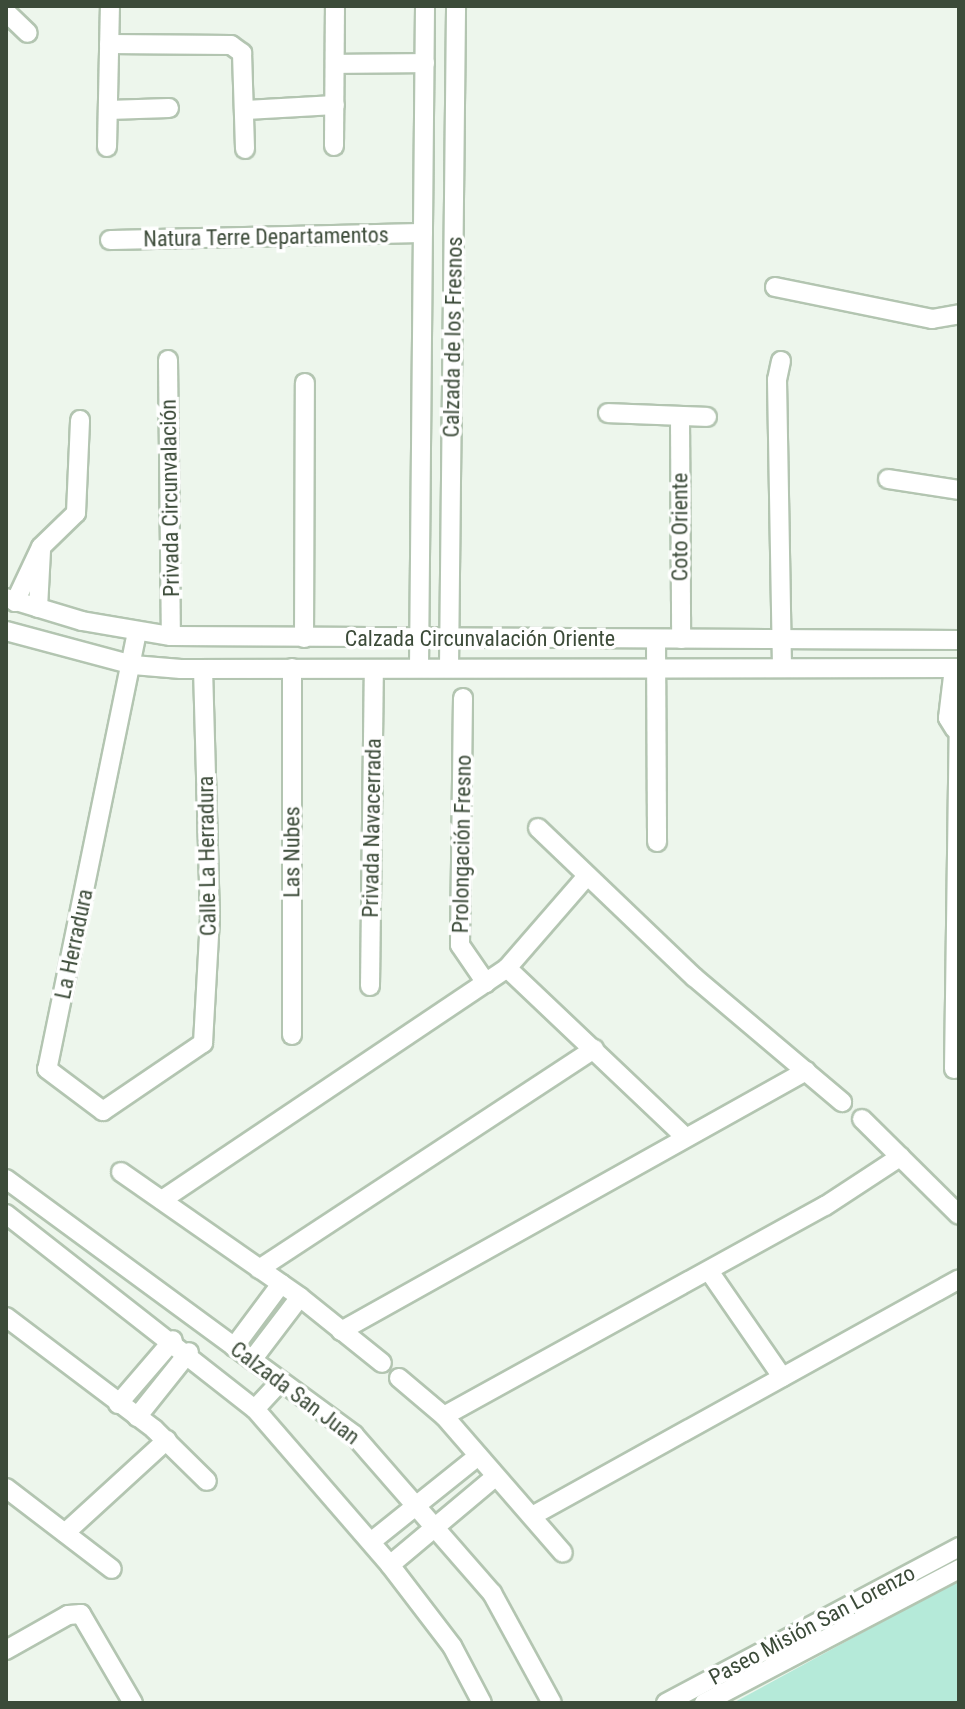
<!DOCTYPE html>
<html>
<head>
<meta charset="utf-8">
<style>
	body { margin:0 }
	#map { position:relative; width:965px; height:1709px; overflow:hidden; background:#edf6ec; font-family:"Roboto Condensed",sans-serif }
	div>[style] { position:absolute }
	.green>* { inset:0; background:#b5ead9 }
	.roads { filter:drop-shadow(2px 0 #b3c5b1) drop-shadow(-2px 0 #b3c5b1) drop-shadow(0 2px #b3c5b1) drop-shadow(0 -2px #b3c5b1) }
	.minor>* { height:18px; margin:-9px; padding:0 9px; transform-origin:9px; border-radius:9px; background:#fff }
	span { translate:-50% -50%; white-space:nowrap; text-align:center; line-height:1.15; -webkit-text-stroke:7px #fff; paint-order:stroke }
	.street-label { font-size:22px; color:#3c4b39 }
	.frame { position:absolute; inset:0; border:8px solid #3c4b39; pointer-events:none }
</style>
</head>
<body>
<div id="map">
	<div class="green">
		<i style="clip-path:polygon(959px 1580px,959px 1703px,733px 1703px)"></i>
	</div>
	<div class="roads">
		<div class="minor">
			<i style="left:6px;top:12px;width:30px;rotate:44deg"></i>
			<i style="left:109px;top:44px;width:122px;rotate:0.5deg"></i>
			<i style="left:231px;top:45px;width:14px;rotate:36deg"></i>
			<i style="left:242px;top:53px;width:96px;rotate:88.2deg"></i>
			<i style="left:335px;top:64px;width:90px;rotate:-0.6deg"></i>
			<i style="left:108px;top:110px;width:61px;rotate:-1.9deg"></i>
			<i style="left:246px;top:110px;width:89px;rotate:-3.2deg"></i>
			<i style="left:334px;top:146px;width:140px;rotate:-89.6deg"></i>
			<i style="left:107px;top:147px;width:141px;rotate:-88.8deg"></i>
			<i style="left:110px;top:240px;width:313px;rotate:-1.3deg"></i>
			<i style="left:775px;top:287px;width:160px;rotate:11.5deg"></i>
			<i style="left:932px;top:319px;width:27px;rotate:-10deg"></i>
			<i style="left:168px;top:360px;width:276px;rotate:89.4deg"></i>
			<i style="left:781px;top:361px;width:19px;rotate:102deg"></i>
			<i style="left:777px;top:380px;width:288px;rotate:89deg"></i>
			<i style="left:608px;top:413px;width:99px;rotate:2.3deg"></i>
			<i style="left:680px;top:416px;width:223px;rotate:89.7deg"></i>
			<i style="left:888px;top:479px;width:72px;rotate:8.8deg"></i>
			<i style="left:6px;top:598px;width:79px;rotate:16.8deg"></i>
			<i style="left:82px;top:621px;width:90px;rotate:9.6deg"></i>
			<i style="left:171px;top:636px;width:788px;rotate:0.29deg"></i>
			<i style="left:15px;top:602px;width:61px;rotate:-64.7deg"></i>
			<i style="left:41px;top:547px;width:49px;rotate:-44.2deg"></i>
			<i style="left:76px;top:513px;width:93px;rotate:-87.5deg"></i>
			<i style="left:38px;top:608px;width:58px;rotate:-87deg"></i>
			<i style="left:6px;top:631px;width:131px;rotate:15deg"></i>
			<i style="left:133px;top:665px;width:48px;rotate:4.8deg"></i>
			<i style="left:181px;top:669px;width:778px;rotate:-0.07deg"></i>
			<i style="left:137px;top:632px;width:446px;rotate:101.6deg"></i>
			<i style="left:47px;top:1069px;width:70px;rotate:36.9deg"></i>
			<i style="left:103px;top:1111px;width:121px;rotate:-34.2deg"></i>
			<i style="left:203px;top:1043px;width:124px;rotate:-86.8deg"></i>
			<i style="left:210px;top:919px;width:250px;rotate:-91.6deg"></i>
			<i style="left:304px;top:638px;width:255px;rotate:-89.8deg"></i>
			<i style="left:656px;top:640px;width:202px;rotate:89.7deg"></i>
			<i style="left:292px;top:668px;width:367px;rotate:90deg"></i>
			<i style="left:419px;top:668px;width:662px;rotate:-89.48deg"></i>
			<i style="left:449px;top:668px;width:662px;rotate:-89.39deg"></i>
			<i style="left:954px;top:668px;width:50px;rotate:96.8deg"></i>
			<i style="left:948px;top:718px;width:13px;rotate:58deg"></i>
			<i style="left:463px;top:698px;width:247px;rotate:90.7deg"></i>
			<i style="left:460px;top:945px;width:46px;rotate:55.6deg"></i>
			<i style="left:538px;top:828px;width:216px;rotate:43.7deg"></i>
			<i style="left:694px;top:977px;width:194px;rotate:40.2deg"></i>
			<i style="left:507px;top:968px;width:243px;rotate:43.5deg"></i>
			<i style="left:370px;top:986px;width:316px;rotate:-89.3deg"></i>
			<i style="left:954px;top:1069px;width:346px;rotate:-89.2deg"></i>
			<i style="left:862px;top:1119px;width:136px;rotate:44.7deg"></i>
			<i style="left:121px;top:1172px;width:218px;rotate:34.9deg"></i>
			<i style="left:300px;top:1297px;width:105px;rotate:38.8deg"></i>
			<i style="left:6px;top:1179px;width:432px;rotate:36.3deg"></i>
			<i style="left:354px;top:1435px;width:210px;rotate:48.9deg"></i>
			<i style="left:492px;top:1593px;width:125px;rotate:61.4deg"></i>
			<i style="left:162px;top:1200px;width:416px;rotate:-33.9deg"></i>
			<i style="left:507px;top:968px;width:122px;rotate:-49deg"></i>
			<i style="left:6px;top:1214px;width:316px;rotate:38.1deg"></i>
			<i style="left:255px;top:1409px;width:206px;rotate:49.1deg"></i>
			<i style="left:390px;top:1565px;width:102px;rotate:52.6deg"></i>
			<i style="left:452px;top:1646px;width:64px;rotate:62.2deg"></i>
			<i style="left:259px;top:1269px;width:401px;rotate:-33.3deg"></i>
			<i style="left:709px;top:1271px;width:129px;rotate:55.4deg"></i>
			<i style="left:6px;top:1317px;width:186px;rotate:37.1deg"></i>
			<i style="left:154px;top:1429px;width:74px;rotate:44.5deg"></i>
			<i style="left:341px;top:1331px;width:533px;rotate:-29.21deg"></i>
			<i style="left:234px;top:1347px;width:79px;rotate:-53.3deg"></i>
			<i style="left:252px;top:1360px;width:79px;rotate:-52.7deg"></i>
			<i style="left:399px;top:1378px;width:59px;rotate:40.2deg"></i>
			<i style="left:444px;top:1416px;width:181px;rotate:49deg"></i>
			<i style="left:118px;top:1404px;width:84px;rotate:-49.3deg"></i>
			<i style="left:255px;top:1409px;width:38px;rotate:-47deg"></i>
			<i style="left:444px;top:1416px;width:435px;rotate:-28.9deg"></i>
			<i style="left:825px;top:1206px;width:90px;rotate:-33.2deg"></i>
			<i style="left:137px;top:1417px;width:83px;rotate:-51.3deg"></i>
			<i style="left:6px;top:1488px;width:133px;rotate:37.4deg"></i>
			<i style="left:532px;top:1516px;width:488px;rotate:-29deg"></i>
			<i style="left:65px;top:1533px;width:138px;rotate:-42.4deg"></i>
			<i style="left:372px;top:1541px;width:136px;rotate:-38.7deg"></i>
			<i style="left:390px;top:1565px;width:138px;rotate:-40deg"></i>
			<i style="left:6px;top:1650px;width:71px;rotate:-29.4deg"></i>
			<i style="left:68px;top:1615px;width:13px;rotate:-4deg"></i>
			<i style="left:81px;top:1614px;width:103px;rotate:59.7deg"></i>
			<i style="left:666px;top:1703px;width:332px;rotate:-28deg"></i>
			<i style="left:704px;top:1703px;width:288px;rotate:-27.7deg"></i>
		</div>
	</div>
	<div class="street-label">
		<span style="left:266px;top:237px;rotate:-1deg">Natura Terre Departamentos</span>
		<span style="left:453px;top:337px;rotate:-89deg">Calzada de los Fresnos</span>
		<span style="left:170px;top:498px;rotate:-91deg">Privada Circunvalación</span>
		<span style="left:680px;top:527px;rotate:-90deg">Coto Oriente</span>
		<span style="left:480px;top:639px">Calzada Circunvalación Oriente</span>
		<span style="left:372px;top:828px;rotate:-89deg">Privada Navacerrada</span>
		<span style="left:462px;top:844px;rotate:-89deg">Prolongación Fresno</span>
		<span style="left:292px;top:852px;rotate:-90deg">Las Nubes</span>
		<span style="left:207px;top:856px;rotate:-91deg">Calle La Herradura</span>
		<span style="left:74px;top:944px;rotate:-78deg">La Herradura</span>
		<span style="left:295px;top:1393px;rotate:37deg">Calzada San Juan</span>
		<span style="left:812px;top:1625px;rotate:-28deg">Paseo Misión San Lorenzo</span>
	</div>
	<div class="frame"></div>
</div>
</body>
</html>
